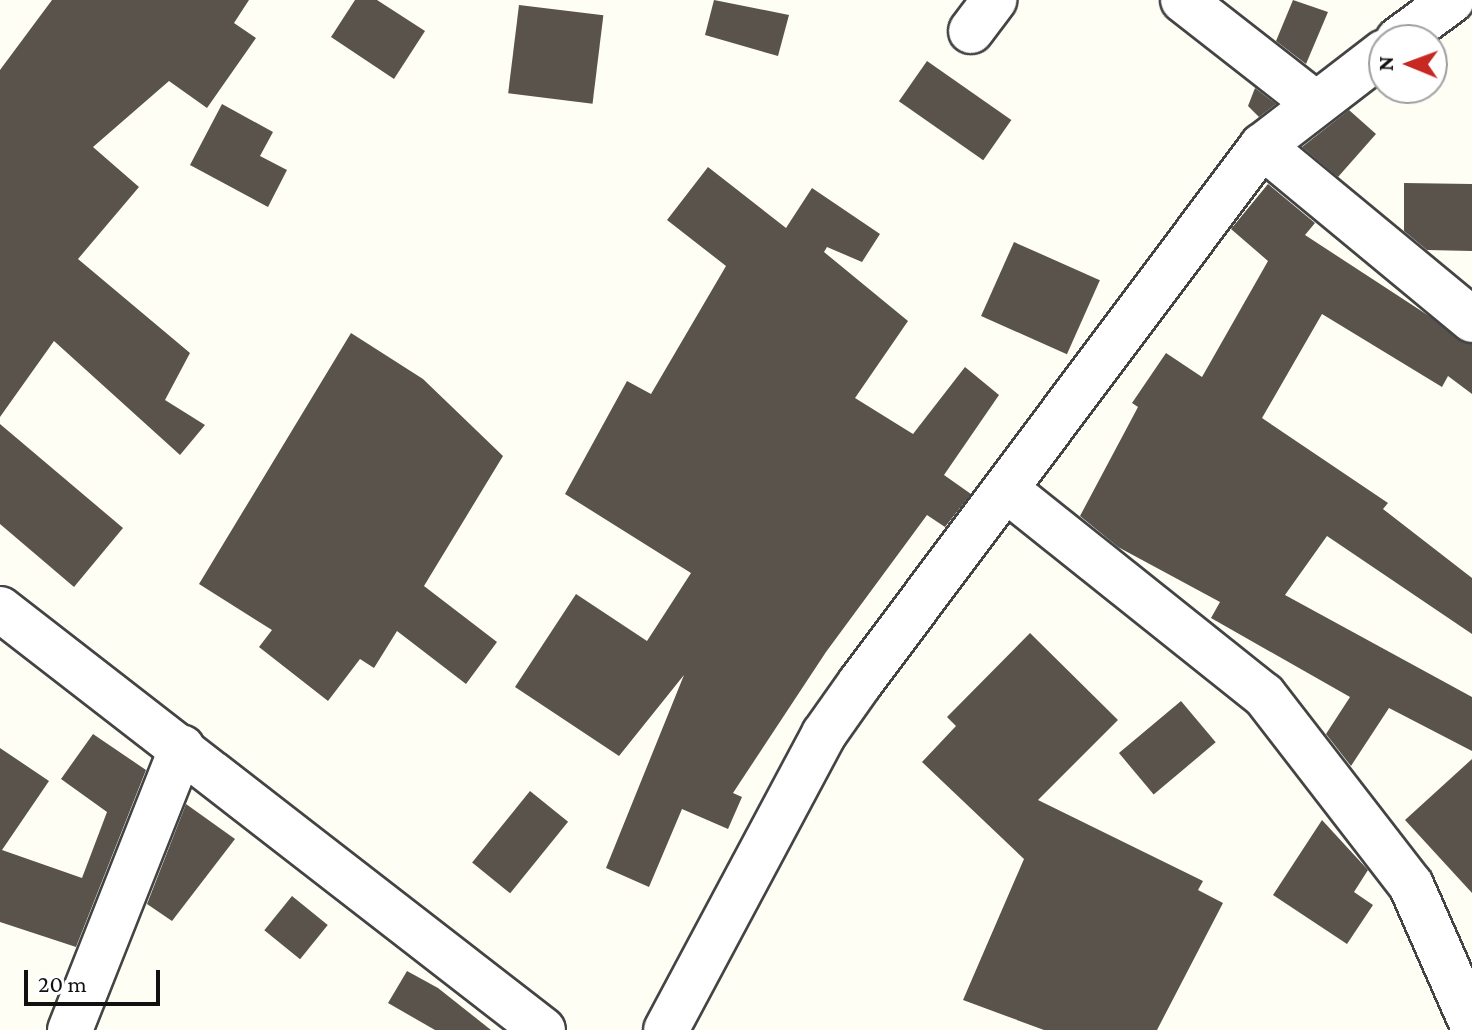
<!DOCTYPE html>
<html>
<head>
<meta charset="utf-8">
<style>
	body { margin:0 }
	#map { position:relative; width:1472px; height:1030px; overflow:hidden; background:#fffef5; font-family:"Crimson Pro",serif }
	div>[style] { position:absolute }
	.building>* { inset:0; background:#5a534c; transform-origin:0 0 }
	.roads { filter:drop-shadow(2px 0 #444) drop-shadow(-2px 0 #444) drop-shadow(0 2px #444) drop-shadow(0 -2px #444) }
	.street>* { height:44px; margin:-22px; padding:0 22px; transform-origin:22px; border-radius:22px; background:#fff }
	span { translate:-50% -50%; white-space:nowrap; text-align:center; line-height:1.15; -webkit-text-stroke:8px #fff; paint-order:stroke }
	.north { position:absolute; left:1368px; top:24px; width:80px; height:80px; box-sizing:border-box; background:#fff; border:2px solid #a0a0a0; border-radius:50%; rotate:271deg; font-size:22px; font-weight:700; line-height:32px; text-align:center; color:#111 }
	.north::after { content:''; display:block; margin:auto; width:28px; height:36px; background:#c82822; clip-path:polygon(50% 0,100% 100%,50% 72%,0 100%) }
	.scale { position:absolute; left:24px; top:970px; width:136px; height:36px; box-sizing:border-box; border:4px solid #111; border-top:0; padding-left:10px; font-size:24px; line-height:28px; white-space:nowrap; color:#111; -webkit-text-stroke:6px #fff; paint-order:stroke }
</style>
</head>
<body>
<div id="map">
	<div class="building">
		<i style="clip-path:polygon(52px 0,249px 0,234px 23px,256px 38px,207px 108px,169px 81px,93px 147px,139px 187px,78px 259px,190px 353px,165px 400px,205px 425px,180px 455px,54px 341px,0 417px,0 70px)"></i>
		<i style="clip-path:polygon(355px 0,377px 0,425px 31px,394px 79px,331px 37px)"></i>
		<i style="clip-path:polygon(714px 0,789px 15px,778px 56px,705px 35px)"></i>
		<i style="clip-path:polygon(1293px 0,1328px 12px,1306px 64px,1276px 41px)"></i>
		<i style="left:519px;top:5px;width:85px;height:89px;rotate:7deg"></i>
		<i style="left:927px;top:61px;width:103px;height:49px;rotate:35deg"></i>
		<i style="clip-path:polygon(1255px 88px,1276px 104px,1259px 117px,1248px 106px)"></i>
		<i style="clip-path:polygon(222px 104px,273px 132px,260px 156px,287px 170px,268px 207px,190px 165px)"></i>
		<i style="clip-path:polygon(1349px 110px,1376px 134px,1338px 177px,1302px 147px)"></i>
		<i style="clip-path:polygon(708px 167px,786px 228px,812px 188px,880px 234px,862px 262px,827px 247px,824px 252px,908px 321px,855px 398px,913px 434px,965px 367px,999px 395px,944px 475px,971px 494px,945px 527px,927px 515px,826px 652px,733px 793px,742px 797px,728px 829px,682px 809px,649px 887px,606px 868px,684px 675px,619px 756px,515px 687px,576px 594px,647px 641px,691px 573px,565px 494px,627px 381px,651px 394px,726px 266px,667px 220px)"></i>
		<i style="clip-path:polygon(1404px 183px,1472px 184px,1472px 251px,1427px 250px,1404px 231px)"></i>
		<i style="clip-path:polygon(1268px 184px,1315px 223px,1305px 235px,1472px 344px,1472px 394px,1448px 376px,1442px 387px,1322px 314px,1262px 418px,1388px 503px,1383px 509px,1472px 578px,1472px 634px,1327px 536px,1285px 595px,1472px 697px,1472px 751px,1389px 708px,1351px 766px,1326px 734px,1350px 697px,1211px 618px,1220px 602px,1118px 547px,1080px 516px,1138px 407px,1132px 403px,1166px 353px,1202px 377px,1268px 261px,1231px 229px)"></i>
		<i style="left:1014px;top:242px;width:94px;height:81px;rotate:24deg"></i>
		<i style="clip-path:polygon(351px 333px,423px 379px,503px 456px,424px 586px,497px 642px,466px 684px,397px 631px,374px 668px,360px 659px,328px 701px,259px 647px,272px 630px,199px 584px)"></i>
		<i style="clip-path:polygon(0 424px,123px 528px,74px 587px,0 524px)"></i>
		<i style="clip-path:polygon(1030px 633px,1118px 720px,1038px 800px,1203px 881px,1198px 890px,1223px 903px,1157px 1030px,1044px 1030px,963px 1000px,1024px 859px,922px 762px,956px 726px,947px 717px)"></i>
		<i style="left:1181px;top:701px;width:54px;height:81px;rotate:50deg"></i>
		<i style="clip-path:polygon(93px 734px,146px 770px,76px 947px,0 922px,0 748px,49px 781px,2px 850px,82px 878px,107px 812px,61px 779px)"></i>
		<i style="clip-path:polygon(1472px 759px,1472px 893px,1405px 820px)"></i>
		<i style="left:530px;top:791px;width:49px;height:92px;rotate:39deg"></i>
		<i style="clip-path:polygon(186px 804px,235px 839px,172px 921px,147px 904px)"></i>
		<i style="clip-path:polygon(1322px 820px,1368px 870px,1354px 892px,1373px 905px,1347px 944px,1273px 895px)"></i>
		<i style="left:292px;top:896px;width:46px;height:44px;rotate:39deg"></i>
		<i style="clip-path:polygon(407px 971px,438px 988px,491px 1030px,435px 1030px,388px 1003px)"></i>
	</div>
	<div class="roads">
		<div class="street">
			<i style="left:1183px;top:0;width:167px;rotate:38deg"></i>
			<i style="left:971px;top:31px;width:39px;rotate:-53deg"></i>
			<i style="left:1398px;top:40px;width:67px;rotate:-36.5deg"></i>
			<i style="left:1262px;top:146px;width:273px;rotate:39.6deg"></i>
			<i style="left:1008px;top:491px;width:327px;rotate:38.6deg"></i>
			<i style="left:1264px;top:695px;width:240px;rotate:52.3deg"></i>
			<i style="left:1411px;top:885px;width:152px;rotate:66.3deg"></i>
			<i style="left:0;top:609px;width:687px;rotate:37.79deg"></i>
			<i style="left:70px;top:1030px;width:304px;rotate:-68.4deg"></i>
			<i style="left:666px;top:1030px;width:336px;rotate:-61.9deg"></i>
			<i style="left:824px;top:734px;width:62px;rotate:-54.8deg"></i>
			<i style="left:860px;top:683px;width:671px;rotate:-53.18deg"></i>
			<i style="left:1262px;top:146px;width:154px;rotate:-37.6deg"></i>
		</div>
	</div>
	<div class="north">N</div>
	<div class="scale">20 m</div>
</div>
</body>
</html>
